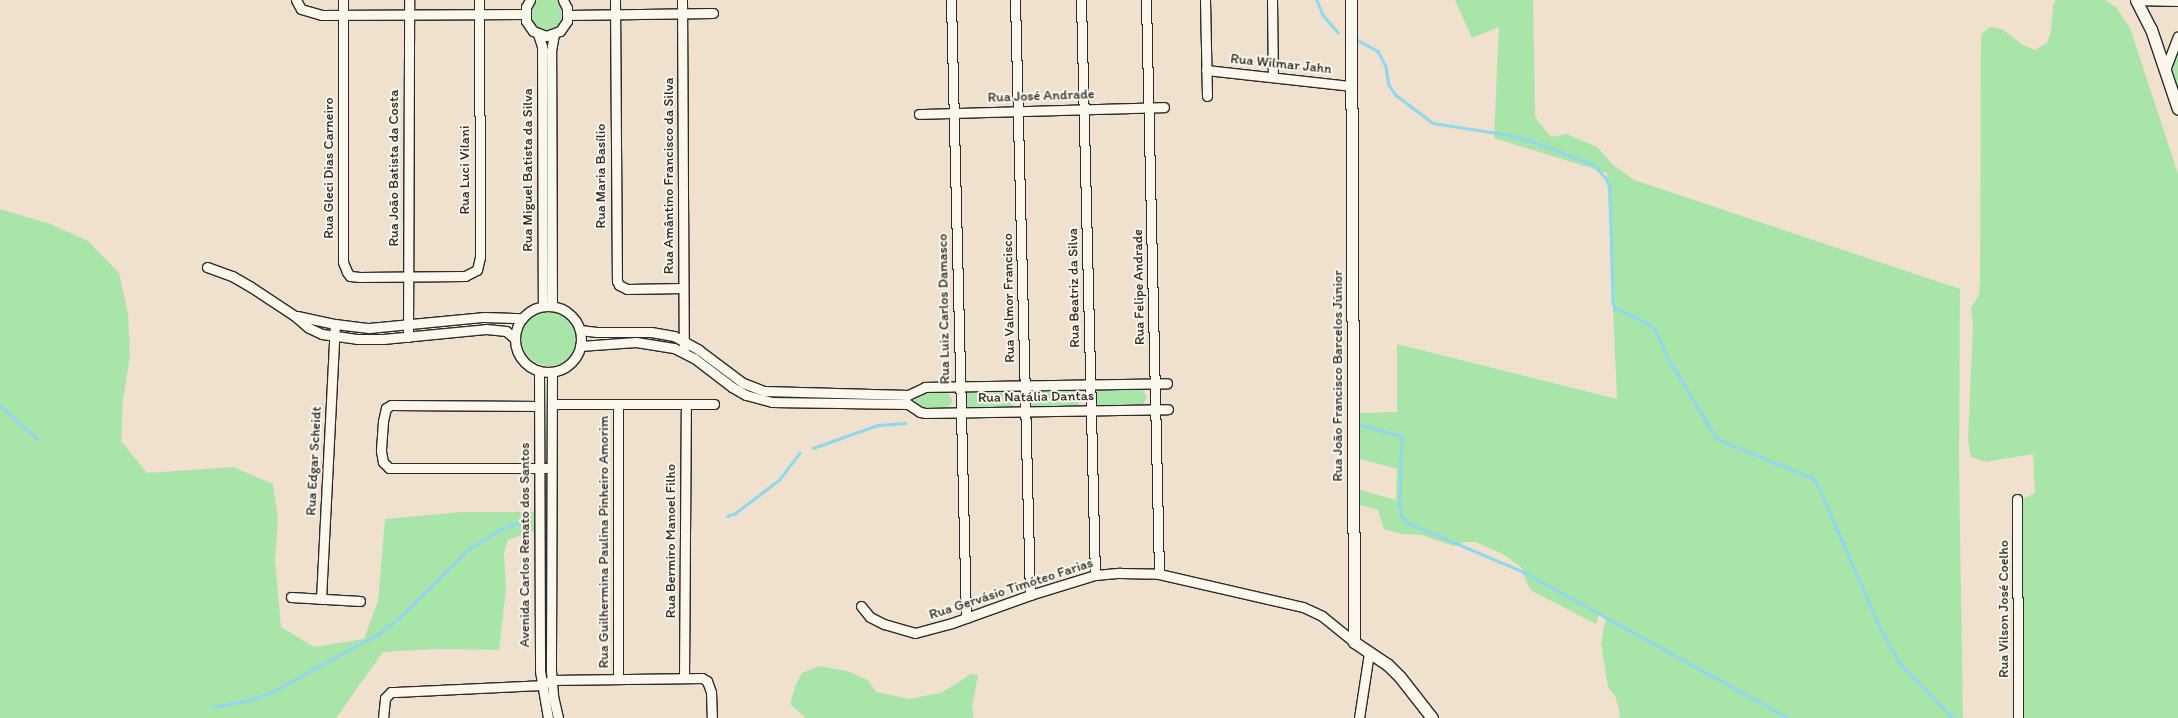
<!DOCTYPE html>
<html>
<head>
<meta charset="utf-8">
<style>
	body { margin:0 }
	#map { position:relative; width:2178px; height:718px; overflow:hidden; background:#f0e0ce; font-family:Itim,sans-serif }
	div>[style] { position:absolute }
	.green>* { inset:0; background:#a9e4a9 }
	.round { border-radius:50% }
	.stream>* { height:2.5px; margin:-1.25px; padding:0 1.25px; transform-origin:1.25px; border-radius:1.25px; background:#8fd8f0 }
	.roads { filter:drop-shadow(1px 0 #2b2b2b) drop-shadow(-1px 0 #2b2b2b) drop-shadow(0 1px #2b2b2b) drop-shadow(0 -1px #2b2b2b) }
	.minor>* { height:9px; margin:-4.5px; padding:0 4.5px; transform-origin:4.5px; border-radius:4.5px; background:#fbf7ec }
	.minor>.ring { margin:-4.5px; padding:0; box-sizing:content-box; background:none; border:9px solid #fbf7ec; border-radius:50% }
	.tertiary>* { height:11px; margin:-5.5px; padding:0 5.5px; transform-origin:5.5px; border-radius:5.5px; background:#fbf7ec }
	span { translate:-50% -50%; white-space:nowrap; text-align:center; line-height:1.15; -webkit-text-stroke:4px #fbf7ec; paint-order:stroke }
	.street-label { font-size:14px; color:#2b2b2b }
</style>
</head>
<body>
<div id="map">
	<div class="green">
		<i style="clip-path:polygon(537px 0,559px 0,565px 14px,560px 26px,549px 31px,536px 27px,530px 15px,531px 9px)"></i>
		<i style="clip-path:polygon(1455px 0,1533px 0,1535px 117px,1551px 137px,1567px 134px,1597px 147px,1612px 164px,1634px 180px,1960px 289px,1959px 466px,1963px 718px,1620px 718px,1619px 709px,1615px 696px,1608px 687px,1601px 644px,1606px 616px,1599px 613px,1596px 624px,1530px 590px,1521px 567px,1503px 554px,1475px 542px,1464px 542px,1454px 546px,1422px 535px,1401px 534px,1384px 529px,1378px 510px,1357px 504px,1357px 489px,1396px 500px,1397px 469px,1357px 458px,1356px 413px,1397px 412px,1397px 344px,1617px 399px,1607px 173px,1494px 138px,1499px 27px,1472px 38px)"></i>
		<i style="clip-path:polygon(2056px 0,2105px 0,2116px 7px,2130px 28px,2178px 174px,2178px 718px,2021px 718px,2020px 500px,2035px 493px,2033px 454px,1986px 462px,1971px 457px,1968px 441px,1973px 325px,1971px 308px,1979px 295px,1980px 282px,1981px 34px,1990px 27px,2002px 29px,2023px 45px,2035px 50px,2047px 43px,2051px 31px,2053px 5px)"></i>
		<i style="clip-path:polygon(2178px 51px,2178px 96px,2172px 78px,2173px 62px)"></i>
		<i style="clip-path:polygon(0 209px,50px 224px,88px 241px,119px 273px,128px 314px,130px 356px,123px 399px,121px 441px,147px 473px,233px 467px,273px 484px,278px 518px,275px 561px,281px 627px,314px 647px,364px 639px,378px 601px,385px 519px,463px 512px,534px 512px,534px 531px,508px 540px,504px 553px,506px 590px,499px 650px,435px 649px,383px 652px,336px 718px,0 718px)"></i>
		<i class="round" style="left:521px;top:310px;width:56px;height:56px"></i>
		<i style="clip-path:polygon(1141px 388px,1147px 397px,1143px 405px,1100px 407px,1094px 401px,1093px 396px,1098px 390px)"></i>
		<i style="clip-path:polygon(1076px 389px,1082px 398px,1077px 406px,1034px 408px,1028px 402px,1028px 397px,1033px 391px)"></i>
		<i style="clip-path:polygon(1011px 390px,1017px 399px,1012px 407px,969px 408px,963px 403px,965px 394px,968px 392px)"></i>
		<i style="clip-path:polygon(920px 392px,948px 393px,952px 399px,952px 403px,946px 408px,922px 410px,917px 406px,915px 401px)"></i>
		<i style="clip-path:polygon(819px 666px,847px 671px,868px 680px,876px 692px,909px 699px,941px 693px,971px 674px,978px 675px,972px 707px,974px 718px,806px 718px,790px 704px,796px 684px,802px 673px)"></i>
	</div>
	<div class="stream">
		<i style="left:1317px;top:0;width:16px;rotate:68deg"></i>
		<i style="left:1323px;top:15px;width:23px;rotate:49deg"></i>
		<i style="left:1356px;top:39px;width:25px;rotate:29deg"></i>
		<i style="left:1378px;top:51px;width:18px;rotate:63deg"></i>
		<i style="left:1386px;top:67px;width:18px;rotate:81deg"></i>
		<i style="left:1389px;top:85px;width:12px;rotate:55deg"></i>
		<i style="left:1396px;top:95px;width:46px;rotate:37.1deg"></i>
		<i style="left:1433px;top:123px;width:78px;rotate:8.9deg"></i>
		<i style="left:1510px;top:135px;width:23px;rotate:15deg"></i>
		<i style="left:1532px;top:141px;width:57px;rotate:20.7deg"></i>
		<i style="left:1585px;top:161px;width:11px;rotate:27deg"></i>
		<i style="left:1595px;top:166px;width:15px;rotate:48deg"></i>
		<i style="left:1605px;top:177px;width:10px;rotate:61deg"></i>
		<i style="left:1610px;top:186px;width:117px;rotate:88.5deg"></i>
		<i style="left:1613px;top:303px;width:5px;rotate:68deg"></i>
		<i style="left:1615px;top:308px;width:38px;rotate:25deg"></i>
		<i style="left:1649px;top:324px;width:10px;rotate:45deg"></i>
		<i style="left:1656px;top:331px;width:27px;rotate:66deg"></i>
		<i style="left:1667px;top:356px;width:97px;rotate:58.9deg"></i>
		<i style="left:1717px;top:439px;width:103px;rotate:22.3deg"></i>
		<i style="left:1812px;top:478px;width:5px;rotate:37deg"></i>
		<i style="left:1816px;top:481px;width:162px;rotate:66.3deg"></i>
		<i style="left:1881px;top:629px;width:39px;rotate:61deg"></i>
		<i style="left:1900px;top:663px;width:76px;rotate:46.1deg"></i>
		<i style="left:0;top:405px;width:50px;rotate:42.6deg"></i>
		<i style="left:1357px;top:424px;width:47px;rotate:14.9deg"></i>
		<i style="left:1402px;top:436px;width:69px;rotate:91.7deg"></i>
		<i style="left:1400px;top:505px;width:12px;rotate:81deg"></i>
		<i style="left:1402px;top:517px;width:6px;rotate:51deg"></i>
		<i style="left:1406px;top:522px;width:128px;rotate:23deg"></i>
		<i style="left:1524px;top:572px;width:302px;rotate:28.9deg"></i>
		<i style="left:813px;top:448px;width:69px;rotate:-19.5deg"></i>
		<i style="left:878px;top:425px;width:27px;rotate:-4deg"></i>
		<i style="left:727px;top:516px;width:7px;rotate:-16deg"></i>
		<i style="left:734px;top:514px;width:56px;rotate:-37.1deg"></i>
		<i style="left:779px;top:480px;width:34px;rotate:-53deg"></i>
		<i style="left:213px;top:707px;width:33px;rotate:-11deg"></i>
		<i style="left:245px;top:701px;width:26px;rotate:-18deg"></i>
		<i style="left:270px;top:693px;width:123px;rotate:-28.6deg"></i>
		<i style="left:378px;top:634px;width:25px;rotate:-37deg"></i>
		<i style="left:398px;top:619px;width:101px;rotate:-44.6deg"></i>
		<i style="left:470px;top:548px;width:39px;rotate:-31deg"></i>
		<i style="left:503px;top:528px;width:26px;rotate:-16deg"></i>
	</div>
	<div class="roads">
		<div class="minor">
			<i style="left:296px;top:0;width:10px;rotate:61deg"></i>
			<i style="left:301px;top:9px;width:22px;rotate:16deg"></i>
			<i style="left:322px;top:15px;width:203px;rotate:-0.3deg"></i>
			<i style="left:343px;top:0;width:262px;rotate:90deg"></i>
			<i style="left:343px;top:262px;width:11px;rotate:68deg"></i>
			<i style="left:347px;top:272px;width:5px;rotate:53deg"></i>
			<i style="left:350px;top:276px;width:10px;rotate:6deg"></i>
			<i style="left:360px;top:277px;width:105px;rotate:-0.5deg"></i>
			<i style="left:465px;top:276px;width:13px;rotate:-27deg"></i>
			<i style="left:477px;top:270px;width:13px;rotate:-77deg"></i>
			<i style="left:480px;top:257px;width:257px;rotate:-90.2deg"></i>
			<i style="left:530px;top:0;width:8px;rotate:120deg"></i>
			<i style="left:526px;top:7px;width:14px;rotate:90deg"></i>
			<i style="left:526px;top:21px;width:12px;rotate:55deg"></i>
			<i style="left:533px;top:31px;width:14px;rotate:21deg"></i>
			<i style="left:546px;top:36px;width:15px;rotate:-20deg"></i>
			<i style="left:560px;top:31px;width:12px;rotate:-55deg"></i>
			<i style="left:567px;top:21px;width:13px;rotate:-90deg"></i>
			<i style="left:567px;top:8px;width:9px;rotate:-117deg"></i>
			<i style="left:615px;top:0;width:281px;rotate:89.6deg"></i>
			<i style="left:617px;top:281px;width:4px;rotate:63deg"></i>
			<i style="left:619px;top:285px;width:9px;rotate:27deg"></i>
			<i style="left:627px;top:289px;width:56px;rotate:-1deg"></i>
			<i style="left:682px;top:0;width:352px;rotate:89.7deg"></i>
			<i style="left:951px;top:0;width:618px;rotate:88.61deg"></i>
			<i style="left:1015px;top:0;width:595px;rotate:88.56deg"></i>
			<i style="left:1081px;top:0;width:575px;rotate:88.61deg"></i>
			<i style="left:1146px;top:0;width:574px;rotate:88.7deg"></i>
			<i style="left:1205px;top:0;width:96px;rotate:88.8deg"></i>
			<i style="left:1272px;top:0;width:77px;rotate:89.3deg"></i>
			<i style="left:2137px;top:0;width:41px;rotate:1.4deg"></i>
			<i style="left:568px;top:15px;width:145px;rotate:-0.8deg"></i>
			<i style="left:538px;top:34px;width:13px;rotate:72deg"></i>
			<i style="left:542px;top:46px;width:259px;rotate:89.8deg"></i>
			<i style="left:1206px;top:70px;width:147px;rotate:6.3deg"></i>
			<i style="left:2165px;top:70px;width:36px;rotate:-69deg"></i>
			<i style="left:919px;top:114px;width:245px;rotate:-1.6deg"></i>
			<i style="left:207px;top:267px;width:27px;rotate:20deg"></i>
			<i style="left:232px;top:276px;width:22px;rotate:30deg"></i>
			<i style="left:251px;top:287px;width:53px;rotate:33.4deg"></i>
			<i style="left:295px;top:316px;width:18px;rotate:41deg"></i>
			<i style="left:309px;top:328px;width:14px;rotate:25deg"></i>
			<i style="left:322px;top:334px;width:35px;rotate:8deg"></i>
			<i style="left:357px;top:339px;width:26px"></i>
			<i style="left:383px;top:339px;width:103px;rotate:-5.5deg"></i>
			<i style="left:486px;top:329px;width:20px;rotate:6deg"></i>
			<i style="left:506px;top:331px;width:11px;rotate:41deg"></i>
			<i style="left:552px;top:305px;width:254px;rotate:-90.2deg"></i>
			<i style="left:551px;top:51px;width:17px;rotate:-80deg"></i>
			<i class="ring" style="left:515px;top:306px;width:57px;height:57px"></i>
			<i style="left:297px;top:316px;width:39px;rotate:12deg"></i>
			<i style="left:335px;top:324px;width:34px;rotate:7deg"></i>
			<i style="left:369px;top:328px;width:116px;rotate:-5.5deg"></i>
			<i style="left:484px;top:317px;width:38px;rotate:2deg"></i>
			<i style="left:580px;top:330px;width:17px;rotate:7deg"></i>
			<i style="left:597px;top:332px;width:54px"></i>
			<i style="left:651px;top:332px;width:23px;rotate:10deg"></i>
			<i style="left:674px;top:336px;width:29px;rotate:29deg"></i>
			<i style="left:699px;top:350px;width:55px;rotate:36.9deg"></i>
			<i style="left:743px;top:383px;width:22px;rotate:21deg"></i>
			<i style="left:764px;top:391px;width:144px;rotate:1.6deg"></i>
			<i style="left:408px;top:337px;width:337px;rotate:-89.8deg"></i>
			<i style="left:580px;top:346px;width:56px;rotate:-4.1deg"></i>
			<i style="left:636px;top:342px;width:38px;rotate:9deg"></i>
			<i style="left:674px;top:348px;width:22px;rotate:27deg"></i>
			<i style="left:694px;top:358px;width:48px;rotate:37.3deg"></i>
			<i style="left:732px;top:387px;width:16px;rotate:30deg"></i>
			<i style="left:746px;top:395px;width:27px;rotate:15deg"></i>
			<i style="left:772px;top:402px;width:136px;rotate:0.8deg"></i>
			<i style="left:539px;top:371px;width:300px;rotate:89.8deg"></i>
			<i style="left:540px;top:671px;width:48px;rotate:80.3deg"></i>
			<i style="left:552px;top:372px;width:299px;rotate:90.2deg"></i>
			<i style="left:551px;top:671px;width:25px;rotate:85deg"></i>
			<i style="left:553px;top:696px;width:23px;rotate:77deg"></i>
			<i style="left:908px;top:395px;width:19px;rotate:-25deg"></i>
			<i style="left:925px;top:387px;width:242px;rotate:-0.9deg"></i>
			<i style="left:552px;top:404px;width:162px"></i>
			<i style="left:618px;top:404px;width:275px;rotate:90deg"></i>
			<i style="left:908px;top:404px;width:14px;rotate:34deg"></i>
			<i style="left:920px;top:412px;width:5px;rotate:11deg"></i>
			<i style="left:925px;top:413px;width:243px;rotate:-0.9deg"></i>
			<i style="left:539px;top:406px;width:148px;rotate:-179.6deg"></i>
			<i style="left:391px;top:405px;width:6px;rotate:149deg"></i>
			<i style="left:386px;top:408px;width:13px;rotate:103deg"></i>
			<i style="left:383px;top:421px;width:30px;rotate:94deg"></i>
			<i style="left:381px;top:451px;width:11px;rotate:80deg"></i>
			<i style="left:383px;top:462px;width:8px;rotate:45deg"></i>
			<i style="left:389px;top:468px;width:162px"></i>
			<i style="left:2017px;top:499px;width:219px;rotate:89.7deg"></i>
			<i style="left:291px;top:597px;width:69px;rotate:3.3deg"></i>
			<i style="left:321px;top:599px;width:275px;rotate:-87.1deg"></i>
			<i style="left:861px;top:606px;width:14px;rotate:51deg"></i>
			<i style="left:870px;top:617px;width:16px;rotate:27deg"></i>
			<i style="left:884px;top:624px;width:32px;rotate:16deg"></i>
			<i style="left:915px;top:633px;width:38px;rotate:-15deg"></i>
			<i style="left:952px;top:623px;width:83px;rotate:-19.7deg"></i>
			<i style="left:1030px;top:595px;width:68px;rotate:-17.1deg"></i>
			<i style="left:1095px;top:575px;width:25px;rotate:-5deg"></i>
			<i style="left:1120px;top:573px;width:39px;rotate:1deg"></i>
			<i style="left:1159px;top:574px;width:148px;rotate:12.9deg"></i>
			<i style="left:1303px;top:607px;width:21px;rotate:25deg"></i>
			<i style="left:1322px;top:616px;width:41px;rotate:39.1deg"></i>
			<i style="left:684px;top:678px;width:274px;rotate:-89.6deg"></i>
			<i style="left:383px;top:718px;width:20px;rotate:-84deg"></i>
			<i style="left:385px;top:698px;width:8px;rotate:-45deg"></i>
			<i style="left:391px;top:692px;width:4px"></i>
			<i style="left:395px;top:692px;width:146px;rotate:-2.7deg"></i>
			<i style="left:541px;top:685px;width:12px;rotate:-24deg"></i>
			<i style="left:552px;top:680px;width:150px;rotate:-0.8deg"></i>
			<i style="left:702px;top:678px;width:6px;rotate:31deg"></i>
			<i style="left:707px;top:681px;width:12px;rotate:70deg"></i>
			<i style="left:711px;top:692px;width:26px;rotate:88deg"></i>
			<i style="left:1359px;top:718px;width:66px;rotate:-81.3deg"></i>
		</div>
		<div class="tertiary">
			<i style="left:1351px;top:0;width:642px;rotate:89.73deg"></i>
			<i style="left:1354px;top:642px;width:40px;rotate:34deg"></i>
			<i style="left:1387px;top:664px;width:18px;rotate:45deg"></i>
			<i style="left:1400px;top:677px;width:52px;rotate:52deg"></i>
			<i style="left:2136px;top:0;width:33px;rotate:63deg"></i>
			<i style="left:2151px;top:29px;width:84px;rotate:71.4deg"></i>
		</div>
	</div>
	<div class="street-label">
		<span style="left:1281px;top:64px;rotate:6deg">Rua Wilmar Jahn</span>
		<span style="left:1041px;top:96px;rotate:-2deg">Rua José Andrade</span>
		<span style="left:329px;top:168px;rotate:-90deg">Rua Gleci Dias Carneiro</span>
		<span style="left:394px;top:168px;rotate:-90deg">Rua João Batista da Costa</span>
		<span style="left:465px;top:170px;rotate:-90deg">Rua Luci Vilani</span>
		<span style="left:528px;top:170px;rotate:-90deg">Rua Miguel Batista da Silva</span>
		<span style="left:601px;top:176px;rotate:-90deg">Rua Maria Basílio</span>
		<span style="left:669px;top:176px;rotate:-90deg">Rua Amântino Francisco da Silva</span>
		<span style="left:1139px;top:287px;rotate:-91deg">Rua Felipe Andrade</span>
		<span style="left:1074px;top:288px;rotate:-91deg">Rua Beatriz da Silva</span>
		<span style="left:1009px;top:298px;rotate:-91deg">Rua Valmor Francisco</span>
		<span style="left:944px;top:309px;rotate:-91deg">Rua Luiz Carlos Damasco</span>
		<span style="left:1338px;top:376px;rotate:-90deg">Rua João Francisco Barcelos Júnior</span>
		<span style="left:1036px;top:397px;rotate:-1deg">Rua Natália Dantas</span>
		<span style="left:314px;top:461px;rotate:-87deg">Rua Edgar Scheidt</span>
		<span style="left:671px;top:541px;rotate:-90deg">Rua Bermiro Manoel Filho</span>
		<span style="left:604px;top:542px;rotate:-90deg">Rua Guilhermina Paulina Pinheiro Amorim</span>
		<span style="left:525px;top:545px;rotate:-90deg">Avenida Carlos Renato dos Santos</span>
		<span style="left:1011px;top:589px;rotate:-18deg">Rua Gervásio Timóteo Farias</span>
		<span style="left:2004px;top:609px;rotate:-90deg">Rua Vilson José Coelho</span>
	</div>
</div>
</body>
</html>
